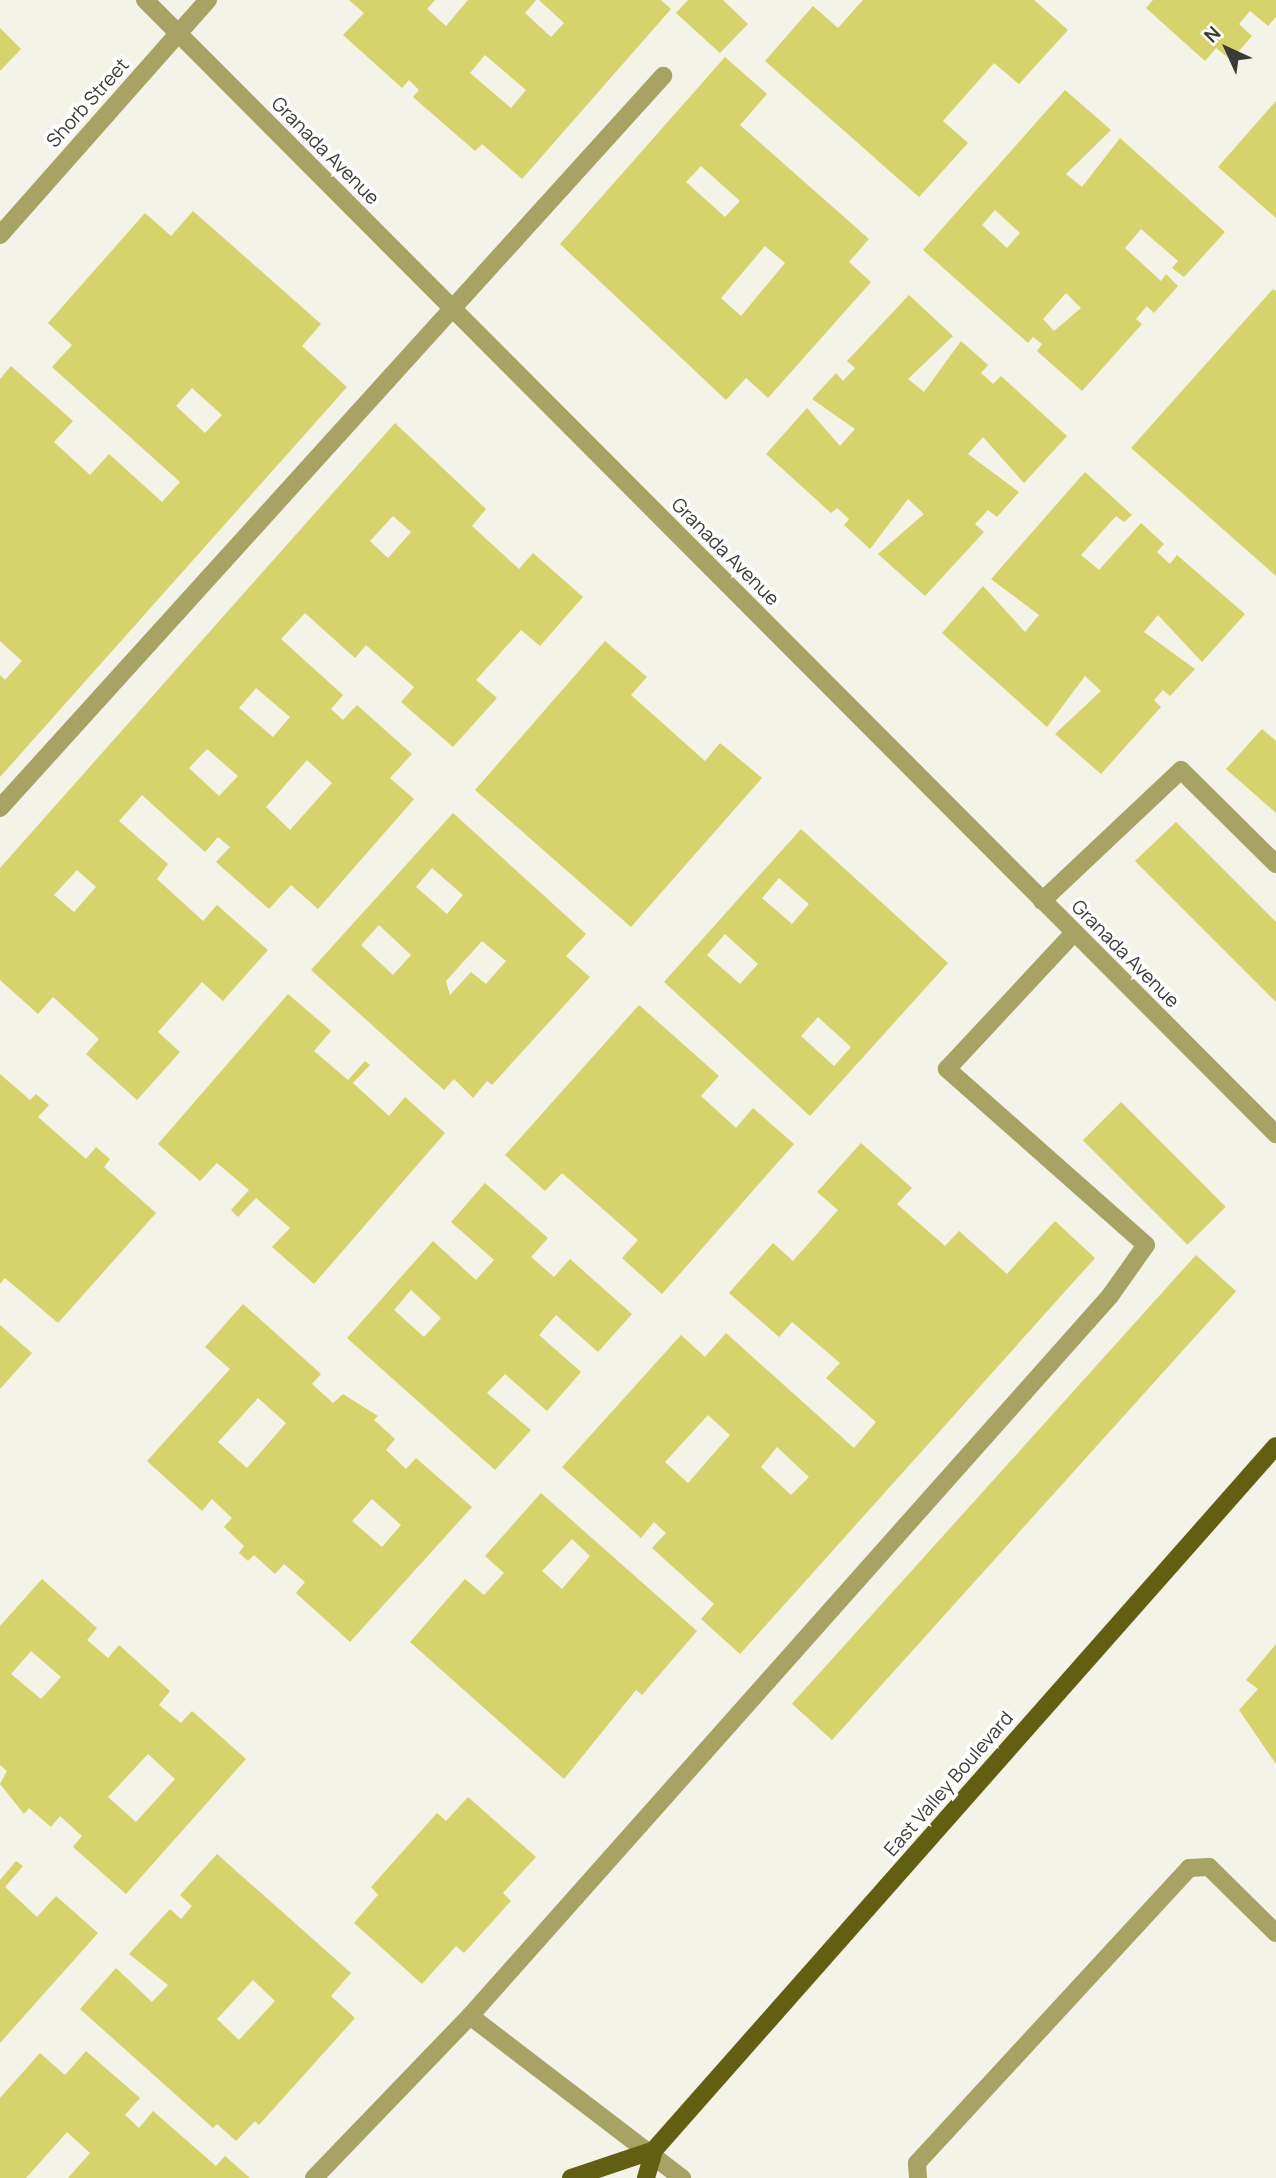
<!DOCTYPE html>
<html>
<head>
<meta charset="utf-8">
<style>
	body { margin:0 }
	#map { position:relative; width:1276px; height:2178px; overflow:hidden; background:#f3f3e8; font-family:Manrope,sans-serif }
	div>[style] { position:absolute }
	.building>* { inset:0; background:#d6d26c; transform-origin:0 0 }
	.lane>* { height:18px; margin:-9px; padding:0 9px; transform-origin:9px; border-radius:9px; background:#a6a365 }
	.street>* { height:18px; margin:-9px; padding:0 9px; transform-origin:9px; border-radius:9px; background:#a6a365 }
	.primary>* { height:18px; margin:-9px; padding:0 9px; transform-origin:9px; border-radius:9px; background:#635f12 }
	span { translate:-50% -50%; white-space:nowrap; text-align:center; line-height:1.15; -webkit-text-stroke:7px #fff; paint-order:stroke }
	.street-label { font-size:19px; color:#3a3a36 }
	.north { position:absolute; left:1192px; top:14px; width:70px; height:70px; -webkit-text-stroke:5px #fff; paint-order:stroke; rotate:315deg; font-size:19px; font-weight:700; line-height:28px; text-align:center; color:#3a3a36 }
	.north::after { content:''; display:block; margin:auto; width:24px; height:32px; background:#3a3a36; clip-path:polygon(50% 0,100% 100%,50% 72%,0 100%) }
</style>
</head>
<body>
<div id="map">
	<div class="building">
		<i style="clip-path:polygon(evenodd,349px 0,435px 0,427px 9px,446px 26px,468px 0,536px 0,525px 13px,551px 37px,564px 23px,539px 0,661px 0,671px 9px,522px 179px,482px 144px,475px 151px,413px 97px,419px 90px,409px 80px,402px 88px,343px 35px,364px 13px,349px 0,485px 55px,526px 90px,511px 108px,470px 73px,485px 55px)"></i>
		<i style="clip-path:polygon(688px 0,723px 0,748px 24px,720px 53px,676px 13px)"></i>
		<i style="clip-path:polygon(863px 0,1034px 0,1068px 30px,1019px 84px,994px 63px,943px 121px,968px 143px,919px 197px,765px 61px,813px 6px,838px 28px)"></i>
		<i style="clip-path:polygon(1153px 0,1276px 0,1276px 17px,1268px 26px,1250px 11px,1239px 24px,1252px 36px,1231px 60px,1216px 48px,1205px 61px,1146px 8px)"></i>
		<i style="clip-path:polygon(0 28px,21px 49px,0 71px)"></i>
		<i style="clip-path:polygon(evenodd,725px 57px,767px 94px,740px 125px,869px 239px,849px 262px,871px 282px,768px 398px,746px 378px,726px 400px,560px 244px,725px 57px,701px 166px,740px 201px,725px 217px,686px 182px,701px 166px,725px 57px,765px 246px,785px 263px,741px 316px,721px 298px,765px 246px)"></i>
		<i style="clip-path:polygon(evenodd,1065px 90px,1111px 130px,1066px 174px,1082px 187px,1120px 138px,1225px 232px,1184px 277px,1172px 268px,1178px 261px,1141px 229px,1125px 248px,1161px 281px,1166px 274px,1178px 286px,1154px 313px,1147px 306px,1136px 319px,1142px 324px,1082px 391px,1037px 351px,1042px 344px,1033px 337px,1028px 343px,923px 250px,1065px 90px,995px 210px,1020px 233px,1007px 248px,982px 225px,995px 210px,1065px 90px,1066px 293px,1081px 308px,1054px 331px,1043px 319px,1066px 293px)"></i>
		<i style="clip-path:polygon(1276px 101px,1276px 218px,1218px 167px)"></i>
		<i style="clip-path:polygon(evenodd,193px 211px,321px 324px,302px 346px,347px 387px,0 777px,0 675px,5px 680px,22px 661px,0 641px,0 379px,11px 366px,73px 421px,54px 442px,90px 475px,109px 454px,162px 502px,180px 482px,52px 367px,72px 345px,48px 323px,145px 213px,171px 236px,193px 211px,192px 388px,222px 415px,205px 433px,176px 406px,192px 388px)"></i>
		<i style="clip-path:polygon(1273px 289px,1276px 291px,1276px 576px,1131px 448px)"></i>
		<i style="clip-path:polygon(909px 295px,953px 336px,908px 379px,924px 392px,961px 341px,988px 365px,981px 373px,993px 384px,1001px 376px,1067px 436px,1024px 483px,983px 437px,968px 454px,1019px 492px,997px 517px,988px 510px,975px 524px,984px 532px,925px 596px,878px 554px,924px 514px,908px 499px,870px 549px,844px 525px,849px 519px,837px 508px,831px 513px,766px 454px,807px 408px,840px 446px,855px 429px,812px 399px,836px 373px,843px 381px,855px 368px,847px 361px)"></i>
		<i style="clip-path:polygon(evenodd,395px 423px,486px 509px,472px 526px,519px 569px,533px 553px,583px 597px,540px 646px,521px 630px,476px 680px,497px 698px,453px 747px,401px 702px,414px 687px,366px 645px,355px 658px,305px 613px,281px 639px,343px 695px,331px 709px,343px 720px,357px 705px,412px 754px,390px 778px,414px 799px,318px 909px,291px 885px,269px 909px,216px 862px,230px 847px,218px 837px,205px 852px,142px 795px,119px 821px,168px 864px,157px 879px,203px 921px,217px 905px,268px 950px,223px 1001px,202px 982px,158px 1032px,180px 1052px,137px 1100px,86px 1054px,99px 1039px,53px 997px,38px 1014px,0 980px,0 868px,395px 423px,393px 516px,411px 532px,388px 558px,370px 541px,393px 516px,395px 423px,256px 688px,290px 717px,273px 737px,239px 708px,256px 688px,395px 423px,207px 749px,238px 776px,219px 796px,189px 768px,207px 749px,395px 423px,307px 760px,332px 783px,290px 830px,266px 807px,307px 760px,395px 423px,77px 870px,96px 887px,74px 912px,54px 895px,77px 870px)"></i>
		<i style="clip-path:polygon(1085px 472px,1132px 515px,1124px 522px,1116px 516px,1081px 555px,1099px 570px,1141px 523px,1164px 544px,1157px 552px,1170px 564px,1177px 555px,1245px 614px,1202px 662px,1158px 615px,1144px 632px,1195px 669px,1170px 696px,1163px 690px,1154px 700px,1161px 707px,1101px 774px,1055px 734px,1101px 691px,1085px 676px,1047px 727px,942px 633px,983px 586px,1025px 632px,1039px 615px,991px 579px)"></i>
		<i style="clip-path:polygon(605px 641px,647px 677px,631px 695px,705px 761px,720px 743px,762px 778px,631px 927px,475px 790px)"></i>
		<i style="clip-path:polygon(1262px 729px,1276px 741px,1276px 813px,1226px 769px)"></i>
		<i style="clip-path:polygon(evenodd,453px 813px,586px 934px,566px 956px,590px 977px,492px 1085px,487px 1081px,473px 1098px,454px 1079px,444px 1090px,311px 970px,453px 813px,432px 868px,463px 895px,447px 914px,416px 887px,432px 868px,453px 813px,379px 925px,411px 955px,393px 975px,361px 945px,379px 925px,453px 813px,482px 941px,506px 961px,486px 984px,471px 972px,450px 995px,446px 981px,482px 941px)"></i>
		<i style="clip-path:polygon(1176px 822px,1276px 922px,1276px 1002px,1135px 861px)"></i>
		<i style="clip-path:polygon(evenodd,801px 829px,948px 963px,810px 1116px,664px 982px,801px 829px,779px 878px,809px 904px,792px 924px,762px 898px,779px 878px,801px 829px,725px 934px,758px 964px,740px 984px,707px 955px,725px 934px,801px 829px,818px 1017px,851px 1047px,834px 1066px,801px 1036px,818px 1017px)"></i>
		<i style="clip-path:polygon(288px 994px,331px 1031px,314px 1051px,348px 1080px,365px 1061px,370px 1065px,353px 1083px,389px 1116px,405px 1097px,445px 1133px,314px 1284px,272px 1247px,290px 1228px,256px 1198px,238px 1217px,231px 1210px,249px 1190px,217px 1163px,200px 1181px,158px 1144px)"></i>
		<i style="clip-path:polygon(639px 1005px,719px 1076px,701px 1096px,736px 1128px,753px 1108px,794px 1144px,662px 1294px,622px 1258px,638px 1240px,562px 1173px,545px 1191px,505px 1155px)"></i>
		<i style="clip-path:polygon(0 1074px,30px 1100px,36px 1094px,49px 1105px,38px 1117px,86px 1159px,96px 1147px,110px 1159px,104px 1167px,156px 1213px,58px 1323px,5px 1278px,0 1284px)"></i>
		<i style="left:1121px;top:1102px;width:148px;height:54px;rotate:45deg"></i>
		<i style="clip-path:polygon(evenodd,861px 1143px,912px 1188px,897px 1204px,945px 1246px,959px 1231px,1007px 1274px,1055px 1221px,1095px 1258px,740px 1654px,701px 1619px,714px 1604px,652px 1548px,666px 1533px,654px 1522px,641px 1538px,562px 1467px,681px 1335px,705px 1357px,726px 1333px,854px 1448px,876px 1422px,826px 1378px,840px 1363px,792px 1322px,779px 1337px,729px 1293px,773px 1243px,793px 1261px,838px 1210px,817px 1192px,861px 1143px,708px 1415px,730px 1435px,688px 1483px,665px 1462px,708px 1415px,861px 1143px,777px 1447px,809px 1477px,791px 1495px,761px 1467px,777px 1447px)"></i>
		<i style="clip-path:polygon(evenodd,485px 1183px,548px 1238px,531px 1257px,554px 1277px,570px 1259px,632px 1314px,598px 1352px,556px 1315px,539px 1335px,581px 1372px,547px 1411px,505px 1374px,487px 1393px,531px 1430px,495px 1470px,347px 1338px,433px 1241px,476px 1280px,494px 1260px,451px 1222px,485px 1183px,411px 1290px,441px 1318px,424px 1337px,394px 1310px,411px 1290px)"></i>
		<i style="left:1196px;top:1255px;width:54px;height:604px;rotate:42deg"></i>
		<i style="clip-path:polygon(evenodd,243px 1304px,321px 1374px,312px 1384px,333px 1403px,343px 1394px,378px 1416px,374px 1420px,395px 1439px,386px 1450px,406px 1469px,416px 1458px,472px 1507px,350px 1642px,296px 1593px,305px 1582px,284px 1564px,275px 1574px,254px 1555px,248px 1561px,239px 1553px,244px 1546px,224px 1527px,232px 1518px,212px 1499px,202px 1511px,147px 1461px,230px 1369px,205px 1347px,243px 1304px,258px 1398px,286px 1423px,247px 1468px,218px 1442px,258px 1398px,243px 1304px,372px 1499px,401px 1525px,382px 1547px,352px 1521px,372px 1499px)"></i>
		<i style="clip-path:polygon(0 1325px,32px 1353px,0 1389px)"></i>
		<i style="clip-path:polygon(evenodd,541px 1493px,697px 1631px,642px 1695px,636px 1690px,564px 1779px,410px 1642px,465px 1579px,484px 1595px,504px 1573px,485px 1556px,541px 1493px,572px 1539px,590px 1556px,562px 1589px,542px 1571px,572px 1539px)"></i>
		<i style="clip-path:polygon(evenodd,42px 1579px,97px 1628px,87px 1640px,108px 1658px,119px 1645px,170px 1691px,159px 1705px,181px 1723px,192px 1711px,246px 1759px,126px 1894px,73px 1847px,82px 1836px,60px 1816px,51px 1827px,29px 1808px,24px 1814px,0 1784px,7px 1771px,0 1765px,0 1626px,42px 1579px,31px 1651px,61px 1677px,41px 1699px,11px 1674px,31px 1651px,42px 1579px,148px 1754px,175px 1779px,136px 1822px,108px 1797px,148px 1754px)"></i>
		<i style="clip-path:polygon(1276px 1644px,1276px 1764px,1239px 1710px,1258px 1689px,1246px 1680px)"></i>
		<i style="clip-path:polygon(468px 1797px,536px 1857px,503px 1893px,511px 1901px,464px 1953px,456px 1946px,422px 1984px,354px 1923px,378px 1895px,371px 1887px,437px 1813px,446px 1821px)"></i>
		<i style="clip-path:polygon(evenodd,217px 1854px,351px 1973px,331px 1996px,355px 2018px,259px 2125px,255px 2121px,236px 2141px,217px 2124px,213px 2128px,80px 2009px,116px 1968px,152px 2002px,168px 1985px,129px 1954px,170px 1909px,181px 1919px,192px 1906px,180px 1895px,217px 1854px,253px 1980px,275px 2001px,239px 2040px,217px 2019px,253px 1980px)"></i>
		<i style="clip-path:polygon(16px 1861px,23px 1866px,5px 1887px,37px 1917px,56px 1896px,98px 1933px,0 2043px,0 1880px)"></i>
		<i style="clip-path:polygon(86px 2051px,140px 2098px,125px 2115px,139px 2128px,153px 2111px,216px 2166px,225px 2156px,250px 2178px,68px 2178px,90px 2153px,67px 2132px,26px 2178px,0 2178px,0 2098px,40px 2053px,65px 2075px)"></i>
	</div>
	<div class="lane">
		<i style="left:0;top:808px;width:988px;rotate:-47.83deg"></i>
		<i style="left:1042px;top:901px;width:191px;rotate:-43.3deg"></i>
		<i style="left:1181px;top:770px;width:134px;rotate:44.7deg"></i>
		<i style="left:470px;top:2016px;width:267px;rotate:37.4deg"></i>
		<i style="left:314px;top:2178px;width:225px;rotate:-46.1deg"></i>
		<i style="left:470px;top:2016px;width:963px;rotate:-48.37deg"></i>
		<i style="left:1110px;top:1296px;width:62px;rotate:-54.8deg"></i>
		<i style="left:1146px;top:1245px;width:266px;rotate:-138.5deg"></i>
		<i style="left:947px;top:1069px;width:186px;rotate:-47deg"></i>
		<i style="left:918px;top:2178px;width:15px;rotate:-94deg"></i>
		<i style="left:917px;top:2163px;width:401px;rotate:-47.3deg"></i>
		<i style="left:1189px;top:1868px;width:20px;rotate:-3deg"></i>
		<i style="left:1209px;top:1867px;width:94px;rotate:44.6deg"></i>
	</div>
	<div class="street">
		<i style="left:145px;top:0;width:1602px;rotate:45.08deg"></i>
		<i style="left:0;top:235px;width:314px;rotate:-48.5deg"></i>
	</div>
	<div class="primary">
		<i style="left:571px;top:2178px;width:88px;rotate:-18.6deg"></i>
		<i style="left:646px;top:2178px;width:29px;rotate:-74deg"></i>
		<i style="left:654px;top:2150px;width:939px;rotate:-48.54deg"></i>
	</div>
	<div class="street-label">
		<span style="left:88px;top:103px;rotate:-48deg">Shorb Street</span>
		<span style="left:325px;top:151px;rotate:45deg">Granada Avenue</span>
		<span style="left:725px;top:552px;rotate:45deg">Granada Avenue</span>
		<span style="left:1125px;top:954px;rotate:45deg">Granada Avenue</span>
		<span style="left:949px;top:1784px;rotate:-49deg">East Valley Boulevard</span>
	</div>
	<div class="north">N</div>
</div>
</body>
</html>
